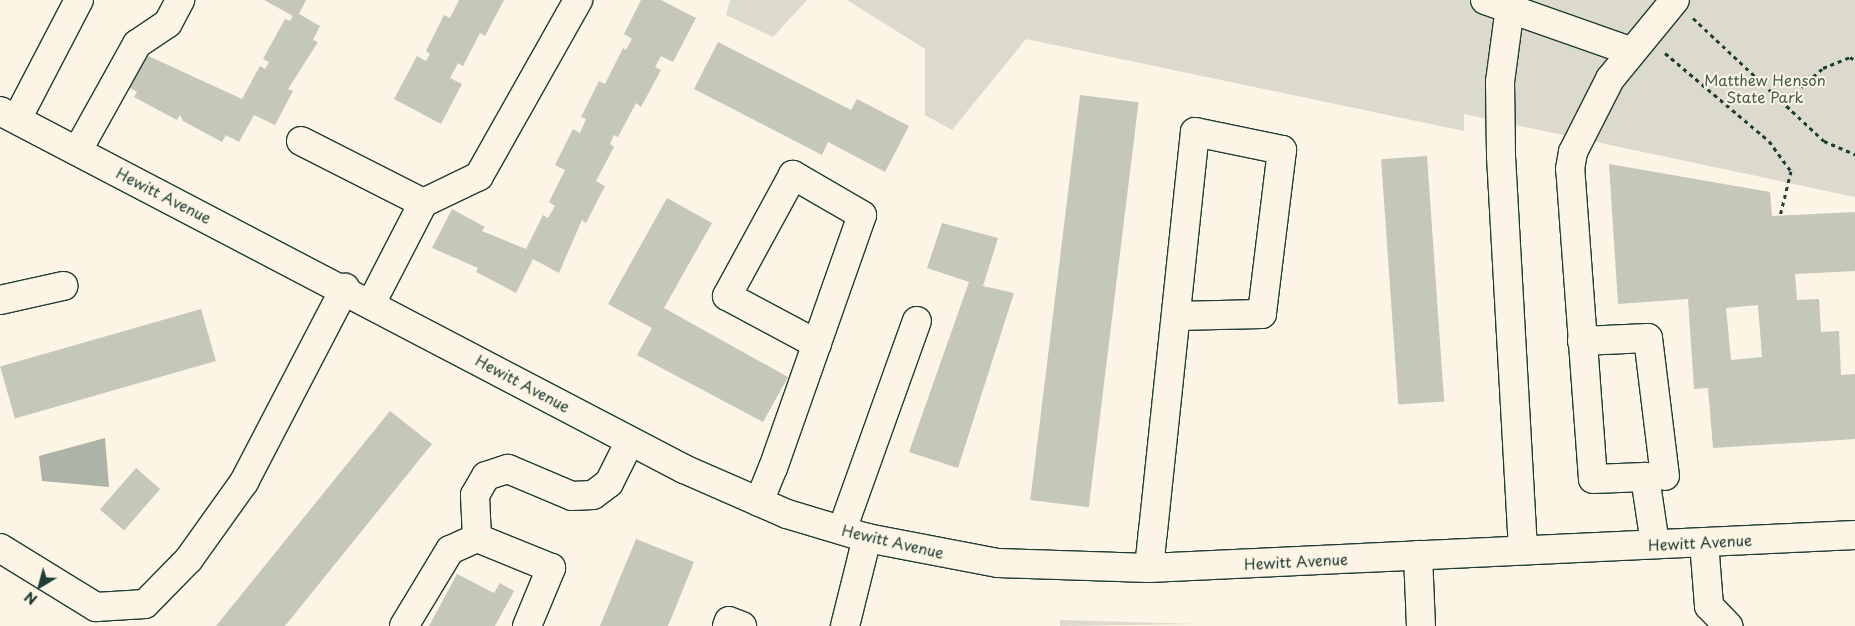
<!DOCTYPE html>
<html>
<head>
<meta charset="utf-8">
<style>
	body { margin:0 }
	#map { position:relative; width:1855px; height:626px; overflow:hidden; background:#fcf5e5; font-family:"Playpen Sans",sans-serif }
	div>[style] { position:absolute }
	.green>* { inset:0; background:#dcdacc }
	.water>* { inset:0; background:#aeb3a7 }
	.building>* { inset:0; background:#c5c7b9; transform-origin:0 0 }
	.path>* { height:3px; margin-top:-1.5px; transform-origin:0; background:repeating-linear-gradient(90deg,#1f3d34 0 4px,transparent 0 8px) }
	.roads { filter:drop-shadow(1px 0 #1f3d34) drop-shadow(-1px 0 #1f3d34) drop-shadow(0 1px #1f3d34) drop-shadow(0 -1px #1f3d34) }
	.minor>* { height:28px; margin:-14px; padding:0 14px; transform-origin:14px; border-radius:14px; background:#fcf5e5 }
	span { translate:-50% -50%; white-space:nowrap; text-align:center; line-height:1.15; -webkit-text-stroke:4px #fcf5e5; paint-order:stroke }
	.park-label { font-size:15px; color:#455c52 }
	.street-label { font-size:15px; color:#1f3d34 }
	.north { position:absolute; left:15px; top:561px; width:50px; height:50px; -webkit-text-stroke:4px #fcf5e5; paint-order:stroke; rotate:217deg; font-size:14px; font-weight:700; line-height:20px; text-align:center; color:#1f3d34 }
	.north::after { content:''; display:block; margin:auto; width:18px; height:22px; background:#1f3d34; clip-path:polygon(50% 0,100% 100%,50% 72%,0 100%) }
</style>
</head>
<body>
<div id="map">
	<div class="green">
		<i style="clip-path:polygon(730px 0,807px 0,773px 37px,726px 15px)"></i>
		<i style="clip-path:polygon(847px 0,1855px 0,1855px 197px,1464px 114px,1464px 131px,1026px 39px,952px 130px,925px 115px,925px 49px)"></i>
		<i style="clip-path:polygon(1060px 620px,1198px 624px,1060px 626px)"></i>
	</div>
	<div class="water">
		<i style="clip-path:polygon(105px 438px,109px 487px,42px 481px,39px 456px)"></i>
	</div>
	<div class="building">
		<i style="clip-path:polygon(264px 0,306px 0,299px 14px,320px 26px,313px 40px,318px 42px,288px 89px,293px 91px,275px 125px,254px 115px,239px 142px,226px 135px,222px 142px,183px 121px,180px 115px,177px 120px,134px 97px,137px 92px,125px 85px,142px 53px,242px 99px,260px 66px,265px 69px,269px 62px,263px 59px,285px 19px,290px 21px,293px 16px)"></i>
		<i style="clip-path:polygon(459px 0,504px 0,485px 36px,480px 33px,463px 66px,458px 63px,450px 78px,462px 84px,441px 124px,394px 99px,417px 56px,426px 61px,430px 54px,426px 51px,444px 15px,450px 18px)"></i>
		<i style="clip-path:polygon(641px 0,661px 0,696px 18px,673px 62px,661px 56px,655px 67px,661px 70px,641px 107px,636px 103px,618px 137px,614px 135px,610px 144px,614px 147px,596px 181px,605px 186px,586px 223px,582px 220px,559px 273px,533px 259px,516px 293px,476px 272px,478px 268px,432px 248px,452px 209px,485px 227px,482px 231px,526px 249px,543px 215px,548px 218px,555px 206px,549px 202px,565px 170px,555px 165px,573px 129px,580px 133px,586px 119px,581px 117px,599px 81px,605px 84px,623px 48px,626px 50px,632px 39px,624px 34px)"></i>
		<i style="clip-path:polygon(718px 42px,851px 110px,857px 99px,909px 126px,885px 172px,828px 142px,822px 155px,694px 89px)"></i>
		<i style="left:1080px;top:95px;width:59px;height:408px;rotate:7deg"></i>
		<i style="left:1427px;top:156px;width:246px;height:46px;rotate:86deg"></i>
		<i style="clip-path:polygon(evenodd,1609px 164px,1770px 192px,1772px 216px,1855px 212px,1855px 271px,1795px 274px,1797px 300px,1819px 299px,1821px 332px,1839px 331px,1841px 375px,1855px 374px,1855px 439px,1713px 448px,1708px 388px,1694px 389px,1688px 299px,1618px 304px,1609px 164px,1758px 305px,1762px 357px,1731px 360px,1726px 308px,1758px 305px)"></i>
		<i style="clip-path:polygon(667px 198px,712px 223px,664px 308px,788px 377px,763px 422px,637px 355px,652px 328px,608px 304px)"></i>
		<i style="clip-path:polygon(942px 223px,998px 238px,983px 286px,1014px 293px,958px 468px,909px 452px,969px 282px,927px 268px)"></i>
		<i style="left:201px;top:309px;width:54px;height:209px;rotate:74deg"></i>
		<i style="clip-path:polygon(390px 411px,432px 444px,285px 626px,216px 626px)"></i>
		<i style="left:136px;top:468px;width:32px;height:55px;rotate:41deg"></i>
		<i style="clip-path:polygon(636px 539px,694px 562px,668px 626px,600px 626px)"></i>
		<i style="clip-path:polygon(457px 574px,494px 593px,500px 583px,514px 591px,495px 626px,429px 626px)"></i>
	</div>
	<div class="path">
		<i style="left:1693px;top:18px;width:180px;rotate:43.2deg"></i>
		<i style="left:1824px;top:141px;width:34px;rotate:23deg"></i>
		<i style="left:1665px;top:53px;width:136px;rotate:40.2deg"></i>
		<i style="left:1769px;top:141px;width:37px;rotate:54deg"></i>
		<i style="left:1791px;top:171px;width:46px;rotate:103.7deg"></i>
		<i style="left:1783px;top:103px;width:53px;rotate:-41.2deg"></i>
		<i style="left:1823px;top:68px;width:29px;rotate:-22deg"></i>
		<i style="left:1850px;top:57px;width:6px;rotate:31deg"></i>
	</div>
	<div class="roads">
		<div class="minor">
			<i style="left:1485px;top:0;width:154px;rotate:19.4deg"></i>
			<i style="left:1510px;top:7px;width:76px;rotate:97.6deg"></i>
			<i style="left:1500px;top:82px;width:74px;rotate:89.2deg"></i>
			<i style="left:1501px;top:156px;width:395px;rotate:86.8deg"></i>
			<i style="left:0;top:111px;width:772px;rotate:27.63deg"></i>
			<i style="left:684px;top:469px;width:112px;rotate:23.6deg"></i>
			<i style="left:787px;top:514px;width:84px;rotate:16.7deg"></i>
			<i style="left:867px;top:538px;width:133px;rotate:10.8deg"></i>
			<i style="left:998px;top:563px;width:151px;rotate:1.9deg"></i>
			<i style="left:1149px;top:568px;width:707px;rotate:-2.68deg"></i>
			<i style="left:17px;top:119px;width:134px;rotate:-62.5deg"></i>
			<i style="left:301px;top:141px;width:137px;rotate:26.9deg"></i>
			<i style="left:423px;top:203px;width:111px;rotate:117.3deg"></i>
			<i style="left:78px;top:150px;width:121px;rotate:-60.9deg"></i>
			<i style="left:137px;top:44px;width:37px;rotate:-34deg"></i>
			<i style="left:168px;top:23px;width:26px;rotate:-62deg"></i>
			<i style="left:423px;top:203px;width:62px;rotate:-25.7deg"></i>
			<i style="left:479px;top:176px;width:202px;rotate:-60.6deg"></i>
			<i style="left:0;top:300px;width:65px;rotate:-12.5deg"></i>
			<i style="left:1582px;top:341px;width:66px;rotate:-2.6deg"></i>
			<i style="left:1648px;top:338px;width:139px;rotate:83deg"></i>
			<i style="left:759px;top:502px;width:37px;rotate:-68deg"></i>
			<i style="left:773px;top:468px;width:268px;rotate:-70.6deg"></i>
			<i style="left:862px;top:215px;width:80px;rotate:-149.9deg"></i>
			<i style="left:793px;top:175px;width:138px;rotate:118.6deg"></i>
			<i style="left:727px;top:296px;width:102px;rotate:28.1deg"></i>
			<i style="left:842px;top:530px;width:222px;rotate:-70.3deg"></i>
			<i style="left:1704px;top:542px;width:64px;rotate:85.5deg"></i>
			<i style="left:1709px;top:606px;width:28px;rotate:46deg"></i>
			<i style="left:1655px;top:544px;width:68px;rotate:-98.5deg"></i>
			<i style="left:1645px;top:477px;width:52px;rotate:177.8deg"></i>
			<i style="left:1593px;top:479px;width:311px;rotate:-94.2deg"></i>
			<i style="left:1570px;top:169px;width:17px;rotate:-80deg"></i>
			<i style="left:1573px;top:152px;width:82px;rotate:-63.1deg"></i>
			<i style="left:1610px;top:79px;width:102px;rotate:-50.6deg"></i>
			<i style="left:0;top:548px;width:113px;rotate:31.6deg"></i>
			<i style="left:96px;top:607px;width:49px;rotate:-3.5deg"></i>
			<i style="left:145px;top:604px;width:63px;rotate:-45.6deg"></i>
			<i style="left:189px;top:559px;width:95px;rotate:-54.5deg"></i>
			<i style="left:244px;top:482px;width:219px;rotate:-62.5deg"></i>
			<i style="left:1418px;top:555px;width:71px;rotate:87.6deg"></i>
			<i style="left:1149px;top:568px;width:37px;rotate:-84deg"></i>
			<i style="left:1153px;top:531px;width:401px;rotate:-84deg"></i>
			<i style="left:1195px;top:132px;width:89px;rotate:11.7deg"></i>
			<i style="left:1282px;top:150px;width:165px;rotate:97deg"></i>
			<i style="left:1262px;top:314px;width:86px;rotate:178.7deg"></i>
			<i style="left:404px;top:626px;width:89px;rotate:-58.8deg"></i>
			<i style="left:450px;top:550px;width:30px;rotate:-24deg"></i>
			<i style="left:527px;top:626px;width:63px;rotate:-67.5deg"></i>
			<i style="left:551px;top:568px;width:80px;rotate:-157.9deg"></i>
			<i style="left:477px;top:538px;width:43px;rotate:-92.7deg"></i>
			<i style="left:475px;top:495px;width:22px;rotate:-60deg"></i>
			<i style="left:486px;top:476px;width:23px;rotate:-18deg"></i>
			<i style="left:508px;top:469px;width:69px;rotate:22.9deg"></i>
			<i style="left:572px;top:496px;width:21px;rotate:-3deg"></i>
			<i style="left:593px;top:495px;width:20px;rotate:-37deg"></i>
			<i style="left:609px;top:483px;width:47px;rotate:-63.4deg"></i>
			<i style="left:727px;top:626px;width:5px;rotate:-68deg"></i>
			<i style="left:729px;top:621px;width:14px;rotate:21deg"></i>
			<i style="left:845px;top:626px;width:91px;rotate:-76deg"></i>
		</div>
	</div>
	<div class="park-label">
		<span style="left:1765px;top:88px">Matthew Henson<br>State Park</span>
	</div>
	<div class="street-label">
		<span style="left:164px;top:195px;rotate:27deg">Hewitt Avenue</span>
		<span style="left:523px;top:383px;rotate:28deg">Hewitt Avenue</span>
		<span style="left:893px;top:541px;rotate:13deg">Hewitt Avenue</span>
		<span style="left:1700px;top:542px;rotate:-3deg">Hewitt Avenue</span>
		<span style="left:1296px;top:561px;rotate:-3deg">Hewitt Avenue</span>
	</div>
	<div class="north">N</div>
</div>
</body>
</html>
